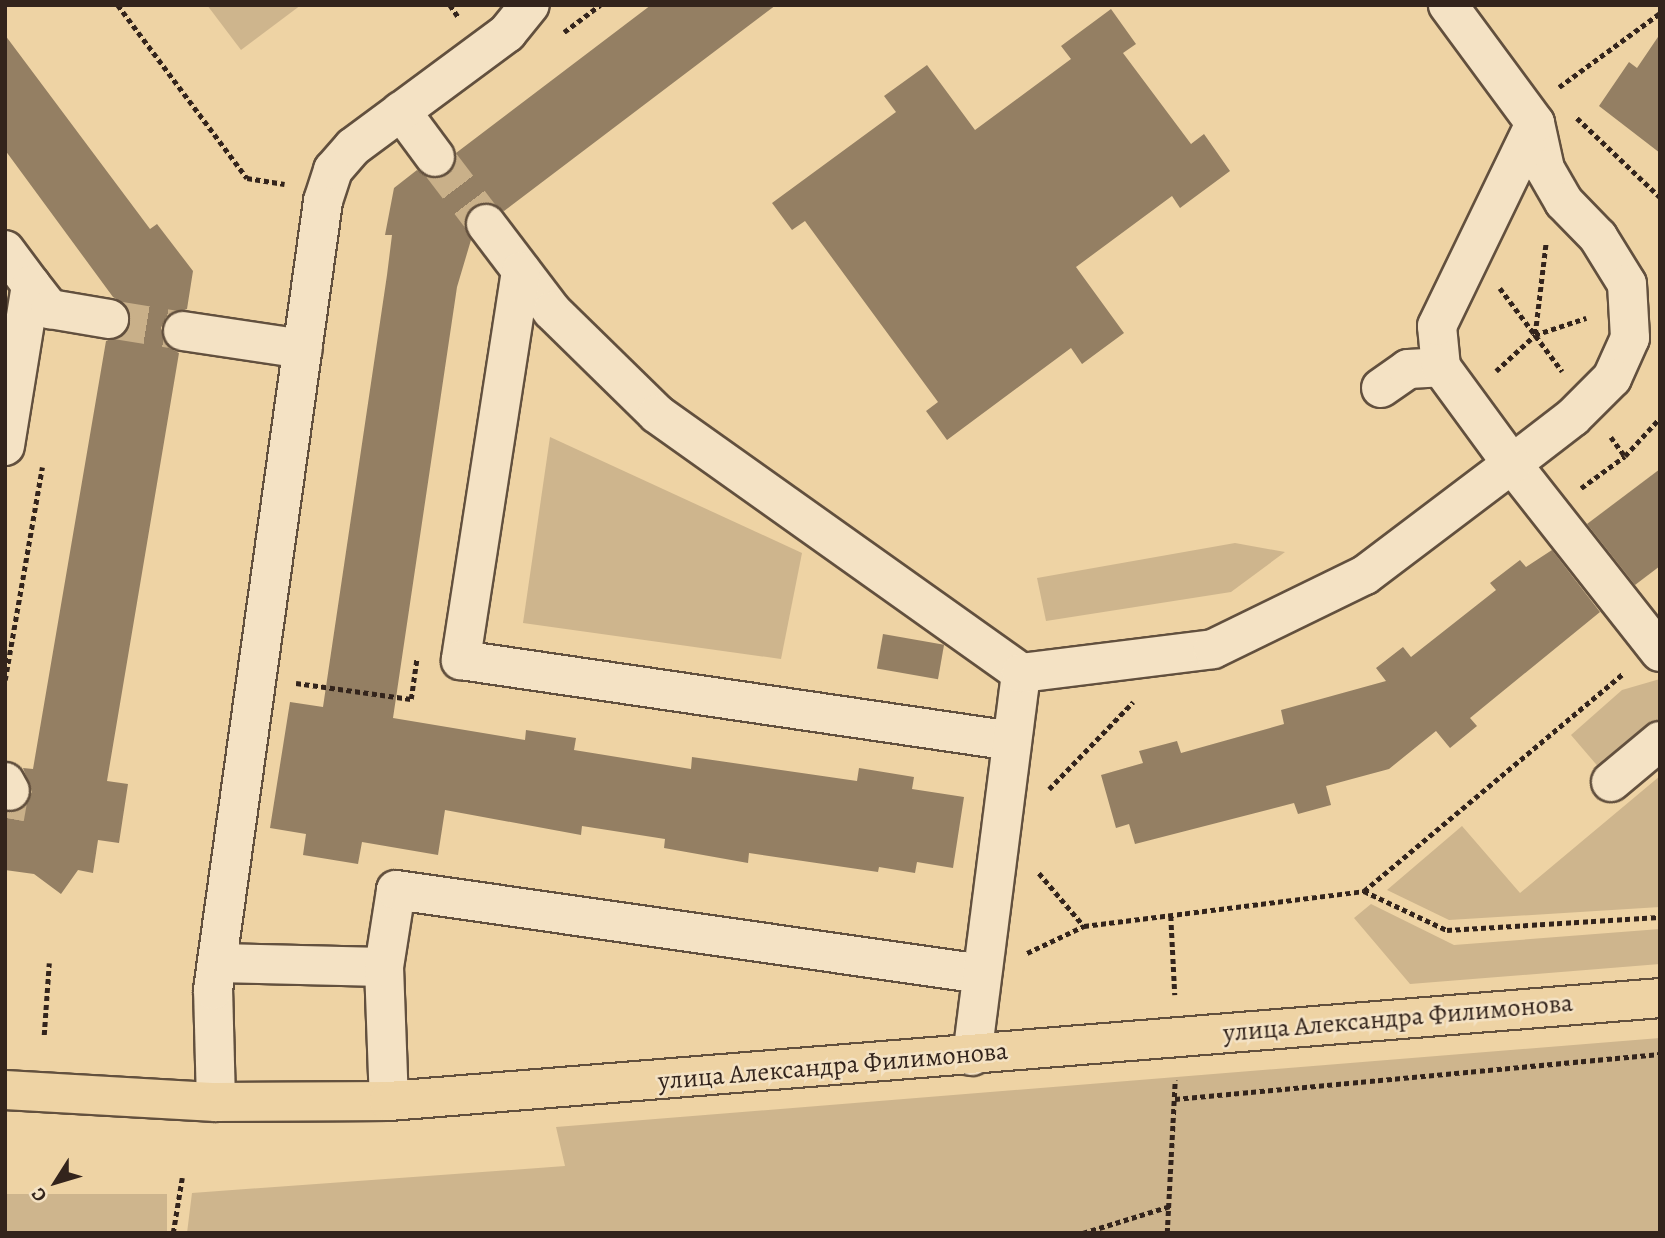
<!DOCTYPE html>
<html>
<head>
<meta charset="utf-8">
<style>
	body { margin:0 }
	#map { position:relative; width:1665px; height:1238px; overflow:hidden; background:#eed3a4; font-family:Alegreya,serif }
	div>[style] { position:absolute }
	.green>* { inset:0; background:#ceb58d; transform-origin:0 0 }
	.building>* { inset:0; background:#947f63; transform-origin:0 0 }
	.minor-tunnel>* { height:38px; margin-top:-19px; transform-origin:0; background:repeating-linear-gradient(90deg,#c9b089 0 38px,transparent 0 57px) }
	.path>* { height:4.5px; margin-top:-2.25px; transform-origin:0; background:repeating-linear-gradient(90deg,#33241c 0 5px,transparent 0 8.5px) }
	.roads { filter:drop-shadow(2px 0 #62503e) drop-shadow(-2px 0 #62503e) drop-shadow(0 2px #62503e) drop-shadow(0 -2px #62503e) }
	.minor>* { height:38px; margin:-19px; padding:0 19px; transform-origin:19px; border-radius:19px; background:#f4e2c4 }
	.major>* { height:38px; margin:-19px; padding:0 19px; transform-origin:19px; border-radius:19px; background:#eed3a4 }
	span { translate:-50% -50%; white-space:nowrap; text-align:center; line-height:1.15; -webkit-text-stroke:5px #f4e2c4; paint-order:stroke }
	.street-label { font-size:26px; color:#33241c }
	.frame { position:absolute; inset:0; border:7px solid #33241c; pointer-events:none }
	.north { position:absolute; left:21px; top:1147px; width:70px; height:70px; -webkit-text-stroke:5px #f4e2c4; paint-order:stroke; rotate:233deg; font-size:19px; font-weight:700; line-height:28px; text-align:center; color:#33241c }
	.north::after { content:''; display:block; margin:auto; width:24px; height:32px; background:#33241c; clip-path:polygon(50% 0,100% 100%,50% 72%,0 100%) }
</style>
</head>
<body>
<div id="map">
	<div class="green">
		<i style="clip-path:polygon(207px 5px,301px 5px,241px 50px)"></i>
		<i style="clip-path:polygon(550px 437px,802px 553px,781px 659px,523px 623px)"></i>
		<i style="clip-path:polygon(1235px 543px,1285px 552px,1231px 592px,1046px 621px,1037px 578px)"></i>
		<i style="clip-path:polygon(1660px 679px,1660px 721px,1601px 770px,1571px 735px,1622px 690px)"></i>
		<i style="clip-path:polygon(1660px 776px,1660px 907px,1449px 920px,1387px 890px,1462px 826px,1520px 893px)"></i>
		<i style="clip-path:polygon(1371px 904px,1454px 945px,1660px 929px,1660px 964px,1410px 984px,1354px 918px)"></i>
		<i style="clip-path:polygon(1660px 1038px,1660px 1233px,187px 1233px,192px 1193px,565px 1166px,556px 1127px)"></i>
		<i style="left:5px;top:1194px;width:162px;height:39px"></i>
	</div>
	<div class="building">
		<i style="clip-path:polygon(651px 5px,776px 5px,504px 211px,484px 202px,466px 215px,471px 240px,457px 287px,393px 718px,525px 740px,526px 730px,576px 738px,574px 750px,691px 769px,692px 757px,857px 781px,859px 768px,914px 777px,912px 789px,964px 797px,953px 868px,917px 862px,915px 873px,879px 867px,878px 872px,749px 853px,748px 863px,664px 848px,665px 839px,582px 826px,581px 835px,445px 810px,438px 855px,362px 842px,358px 864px,303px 855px,306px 834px,270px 828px,290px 702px,323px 707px,387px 275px,392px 235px,385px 235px,394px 188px,417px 170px,427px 177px,447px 175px,456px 153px)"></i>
		<i style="clip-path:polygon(1111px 9px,1136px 44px,1123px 53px,1191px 144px,1204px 134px,1230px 171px,1180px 208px,1172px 196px,1076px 267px,1124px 333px,1082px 364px,1071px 348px,947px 440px,926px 411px,938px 402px,805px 221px,792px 230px,772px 203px,896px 112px,884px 96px,927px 65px,975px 130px,1071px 59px,1061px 46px)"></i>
		<i style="clip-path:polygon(1660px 34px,1660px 153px,1599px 106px,1629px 62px,1637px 68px)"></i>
		<i style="clip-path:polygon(5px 35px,150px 229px,157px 224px,193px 271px,187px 309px,166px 317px,161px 328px,169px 348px,179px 353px,107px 781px,128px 784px,119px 843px,98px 840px,93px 873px,78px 870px,61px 894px,34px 874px,5px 870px,5px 812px,21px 810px,32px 792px,23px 768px,33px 769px,106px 341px,125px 333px,131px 322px,123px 303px,113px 297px,5px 150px)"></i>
		<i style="clip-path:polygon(1660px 469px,1660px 566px,1635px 585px,1587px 524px)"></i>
		<i style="clip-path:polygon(1552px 550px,1600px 612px,1470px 718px,1477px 726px,1450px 748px,1436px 731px,1389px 769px,1326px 786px,1331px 805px,1298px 814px,1294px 803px,1135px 844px,1129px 824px,1116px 828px,1101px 775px,1143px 763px,1139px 751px,1177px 741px,1181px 753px,1284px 724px,1281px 710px,1386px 681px,1376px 668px,1403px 647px,1411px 657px,1496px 590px,1490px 583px,1520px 560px,1526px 567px)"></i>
		<i style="left:883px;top:634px;width:62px;height:35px;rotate:10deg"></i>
	</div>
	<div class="minor-tunnel">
		<i style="left:435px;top:157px;width:84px;rotate:52.7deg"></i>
		<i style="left:109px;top:319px;width:75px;rotate:9.2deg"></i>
		<i style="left:5px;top:818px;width:27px;rotate:-80deg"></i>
	</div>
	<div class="path">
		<i style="left:118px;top:5px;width:216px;rotate:53.3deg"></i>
		<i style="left:247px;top:178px;width:38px;rotate:9deg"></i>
		<i style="left:450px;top:5px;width:16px;rotate:55deg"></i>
		<i style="left:564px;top:32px;width:45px;rotate:-36.9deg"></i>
		<i style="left:1559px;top:87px;width:125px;rotate:-36.2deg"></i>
		<i style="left:1577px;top:118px;width:115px;rotate:43.6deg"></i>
		<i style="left:1500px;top:288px;width:104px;rotate:53.2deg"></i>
		<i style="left:1535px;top:334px;width:93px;rotate:-83.2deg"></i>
		<i style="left:1496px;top:371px;width:53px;rotate:-42.7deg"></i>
		<i style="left:1535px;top:335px;width:54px;rotate:-18.4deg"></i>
		<i style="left:1611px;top:437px;width:24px;rotate:54deg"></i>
		<i style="left:1581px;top:488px;width:54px;rotate:-36deg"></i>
		<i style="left:1625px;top:456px;width:52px;rotate:-47.4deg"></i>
		<i style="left:5px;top:680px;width:216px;rotate:-80.1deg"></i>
		<i style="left:296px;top:683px;width:116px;rotate:7.9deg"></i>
		<i style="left:411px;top:699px;width:42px;rotate:-81.9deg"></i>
		<i style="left:1049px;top:789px;width:121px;rotate:-46deg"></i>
		<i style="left:1039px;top:873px;width:70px;rotate:49.7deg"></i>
		<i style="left:1364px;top:891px;width:92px;rotate:25.2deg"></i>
		<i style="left:1447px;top:930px;width:213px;rotate:-3.5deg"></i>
		<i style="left:1171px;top:916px;width:79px;rotate:87.1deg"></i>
		<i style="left:1027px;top:953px;width:63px;rotate:-25.3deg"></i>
		<i style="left:1084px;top:926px;width:282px;rotate:-7.1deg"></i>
		<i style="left:1364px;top:891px;width:339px;rotate:-40deg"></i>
		<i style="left:44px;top:1035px;width:72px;rotate:-86deg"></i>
		<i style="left:1175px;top:1099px;width:487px;rotate:-5.3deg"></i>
		<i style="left:173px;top:1233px;width:56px;rotate:-80.7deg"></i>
		<i style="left:1083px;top:1233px;width:91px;rotate:-17.2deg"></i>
		<i style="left:1167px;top:1233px;width:153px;rotate:-87deg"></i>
	</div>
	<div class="roads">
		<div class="minor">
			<i style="left:401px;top:111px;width:57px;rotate:53.5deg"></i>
			<i style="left:1535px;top:123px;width:47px;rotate:77.7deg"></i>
			<i style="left:1545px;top:169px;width:38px;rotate:60deg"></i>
			<i style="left:1564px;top:202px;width:49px;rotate:45.8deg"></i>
			<i style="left:1598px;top:237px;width:55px;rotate:58.3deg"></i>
			<i style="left:1627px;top:284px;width:54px;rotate:86.8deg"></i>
			<i style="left:1630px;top:338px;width:44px;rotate:114.2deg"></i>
			<i style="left:1612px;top:378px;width:55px;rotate:135deg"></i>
			<i style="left:1573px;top:417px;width:77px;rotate:142.4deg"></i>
			<i style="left:1512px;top:464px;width:239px;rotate:51.8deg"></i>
			<i style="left:486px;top:224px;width:109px;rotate:52.8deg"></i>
			<i style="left:552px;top:311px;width:147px;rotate:44.4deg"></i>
			<i style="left:657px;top:414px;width:447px;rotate:35.4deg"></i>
			<i style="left:5px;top:250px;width:44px;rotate:53.4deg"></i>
			<i style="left:31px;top:285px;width:163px;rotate:99.2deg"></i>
			<i style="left:521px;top:271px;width:394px;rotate:98.8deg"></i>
			<i style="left:461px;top:660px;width:557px;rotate:8.36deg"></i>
			<i style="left:31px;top:285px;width:31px;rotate:52deg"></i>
			<i style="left:50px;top:309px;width:60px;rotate:9.6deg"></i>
			<i style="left:183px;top:331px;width:121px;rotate:8.5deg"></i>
			<i style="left:1381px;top:388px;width:33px;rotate:-35deg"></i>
			<i style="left:1408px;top:369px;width:33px;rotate:-3deg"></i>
			<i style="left:5px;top:782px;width:10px;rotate:61deg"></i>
			<i style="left:1611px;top:782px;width:64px;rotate:-39.9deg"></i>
			<i style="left:217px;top:963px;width:167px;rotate:1.4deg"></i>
			<i style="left:384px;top:967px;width:134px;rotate:87.9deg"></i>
			<i style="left:384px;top:967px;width:78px;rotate:-81.1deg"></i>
			<i style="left:396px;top:890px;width:592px;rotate:8.16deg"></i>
			<i style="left:972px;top:1056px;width:386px;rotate:-82.7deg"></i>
			<i style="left:1021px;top:673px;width:193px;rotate:-7.1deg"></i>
			<i style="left:1213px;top:649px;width:169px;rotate:-26deg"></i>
			<i style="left:1365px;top:575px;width:184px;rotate:-37.1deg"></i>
			<i style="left:1512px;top:464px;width:120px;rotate:-126.2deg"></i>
			<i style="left:1441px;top:367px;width:41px;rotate:-95.6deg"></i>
			<i style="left:1437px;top:326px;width:225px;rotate:-64.2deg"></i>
			<i style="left:1535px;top:123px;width:147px;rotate:-126.4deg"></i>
			<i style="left:216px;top:1102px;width:112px;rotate:-91.5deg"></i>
			<i style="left:213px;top:990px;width:797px;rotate:-82.06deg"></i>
			<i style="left:323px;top:201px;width:33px;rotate:-72deg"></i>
			<i style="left:333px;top:170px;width:30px;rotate:-49deg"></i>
			<i style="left:353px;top:147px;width:192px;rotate:-36.5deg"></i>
			<i style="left:507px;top:33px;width:36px;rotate:-51deg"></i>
		</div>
		<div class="major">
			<i style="left:5px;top:1090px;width:211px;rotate:3.3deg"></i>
			<i style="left:216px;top:1102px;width:173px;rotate:-0.3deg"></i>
			<i style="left:389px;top:1101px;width:1275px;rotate:-4.63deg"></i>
		</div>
	</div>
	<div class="street-label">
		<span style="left:1398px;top:1018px;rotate:-5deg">улица Александра Филимонова</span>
		<span style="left:833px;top:1066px;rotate:-5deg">улица Александра Филимонова</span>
	</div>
	<div class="frame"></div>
	<div class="north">С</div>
</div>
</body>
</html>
